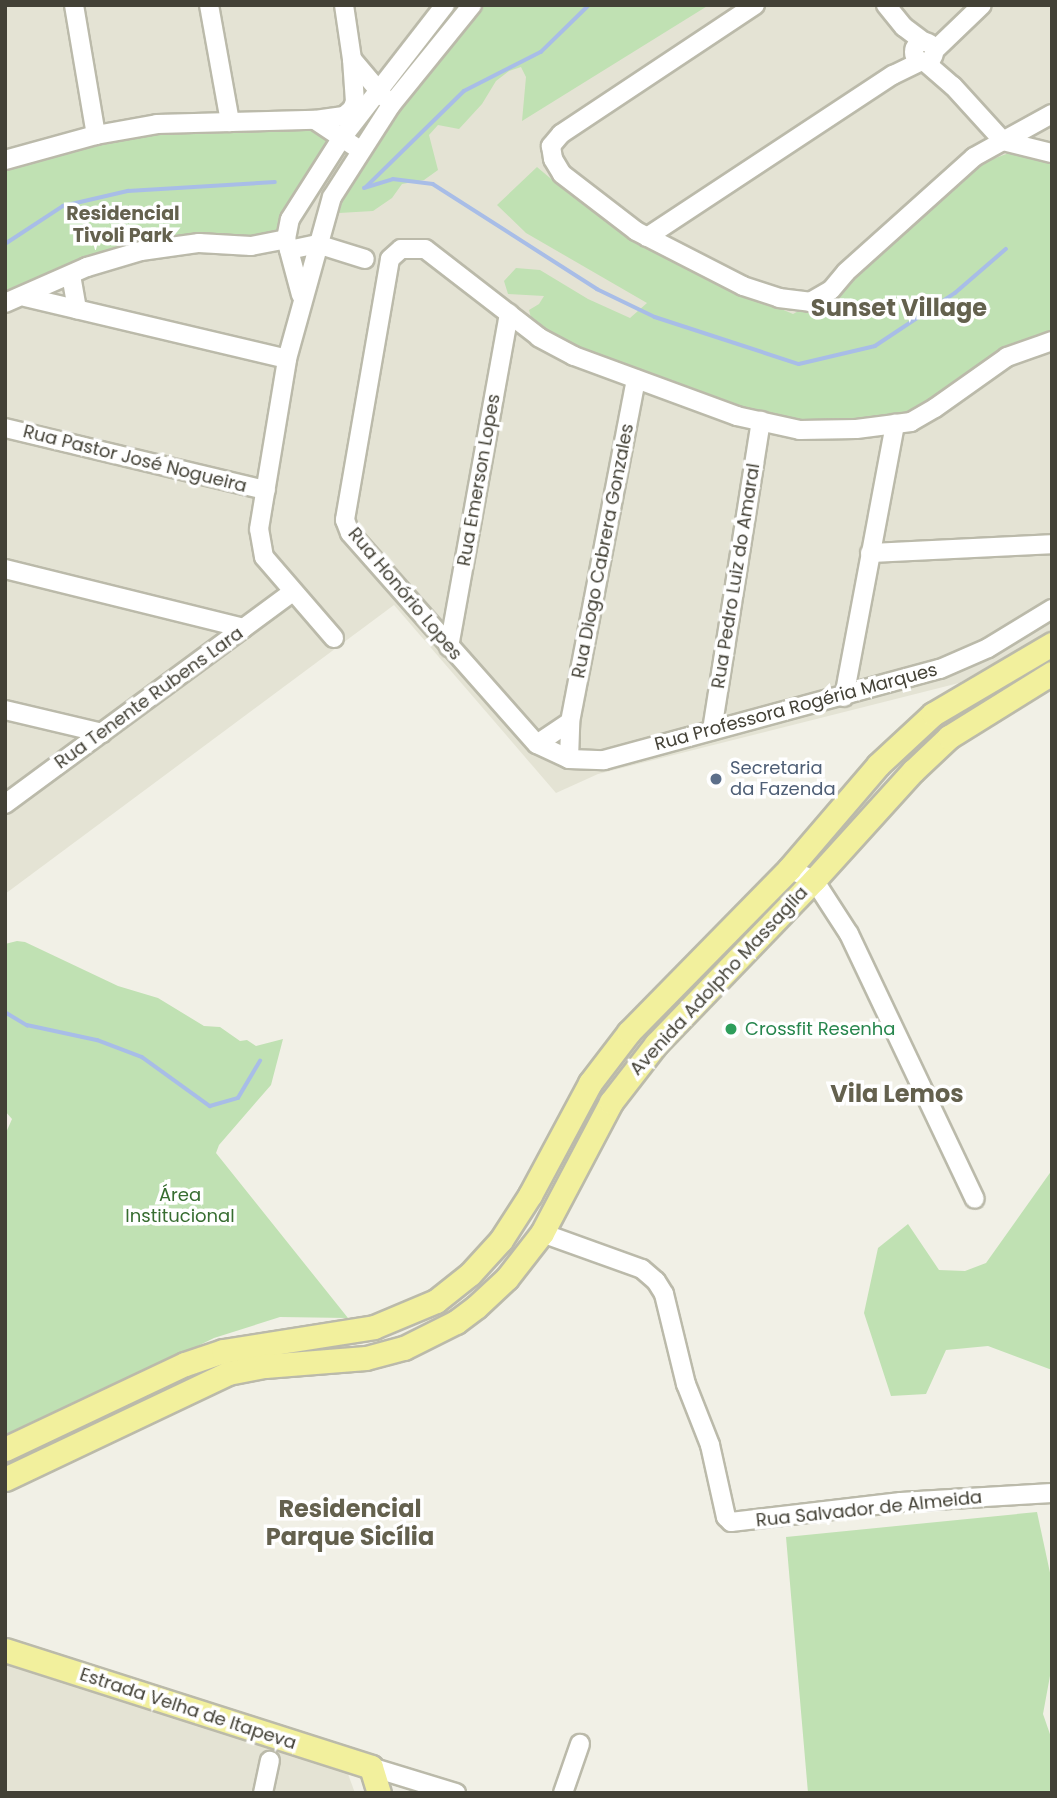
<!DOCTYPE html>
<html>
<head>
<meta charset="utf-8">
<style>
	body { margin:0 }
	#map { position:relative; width:1057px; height:1798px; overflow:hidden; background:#f1f0e6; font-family:Poppins,sans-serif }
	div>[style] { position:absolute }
	.residential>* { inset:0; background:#e4e3d4 }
	.green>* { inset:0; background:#c0e1b3 }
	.stream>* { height:3.5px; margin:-1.75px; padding:0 1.75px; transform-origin:1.75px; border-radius:1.75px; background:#a8bde7 }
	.roads { filter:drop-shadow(2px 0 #bbbaaa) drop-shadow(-2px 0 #bbbaaa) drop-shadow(0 2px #bbbaaa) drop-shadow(0 -2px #bbbaaa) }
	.minor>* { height:18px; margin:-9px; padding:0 9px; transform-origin:9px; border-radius:9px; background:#fff }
	.minor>.ring { margin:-9px; padding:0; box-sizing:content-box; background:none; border:18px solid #fff; border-radius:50% }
	.major>* { height:23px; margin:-11.5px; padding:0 11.5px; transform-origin:11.5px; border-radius:11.5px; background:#f2f09d }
	.dots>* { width:19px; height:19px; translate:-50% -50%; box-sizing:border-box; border:4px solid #fff; border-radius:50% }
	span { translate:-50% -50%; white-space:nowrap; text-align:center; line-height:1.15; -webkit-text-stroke:7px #fff; paint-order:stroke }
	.street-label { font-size:18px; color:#434136 }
	.service-label { font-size:18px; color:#4e5e75 }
	.left { translate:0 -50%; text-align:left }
	.leisure-label { font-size:18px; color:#27864d }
	.park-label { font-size:18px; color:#376d30 }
	.neighbourhood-label { font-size:19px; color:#64614e; font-weight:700 }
	.district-label { font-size:24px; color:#64614e; font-weight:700 }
	.frame { position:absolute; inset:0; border:7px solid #434136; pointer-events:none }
</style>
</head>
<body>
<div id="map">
	<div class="residential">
		<i style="clip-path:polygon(5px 5px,1052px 5px,1052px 630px,959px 683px,598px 774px,556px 793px,394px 605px,5px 894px)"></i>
		<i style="clip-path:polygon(5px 1660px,324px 1765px,348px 1774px,355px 1793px,5px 1793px)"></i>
	</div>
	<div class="green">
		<i style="clip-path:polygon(484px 5px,709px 5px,522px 121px,526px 77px,521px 67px,509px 71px,496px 81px,482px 104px,459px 129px,438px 125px,429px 135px,438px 170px,424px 180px,402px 184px,392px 198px,373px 211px,339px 213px,346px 186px,406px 102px)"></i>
		<i style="clip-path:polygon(160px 128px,301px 130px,319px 131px,332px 137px,288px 207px,274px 237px,201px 238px,5px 295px,5px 171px,84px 143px)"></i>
		<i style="clip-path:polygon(1009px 153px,1052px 160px,1052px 332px,986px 360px,956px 379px,933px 400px,905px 416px,799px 425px,741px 412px,611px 365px,533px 326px,529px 310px,539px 304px,544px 296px,508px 294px,504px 281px,516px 268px,540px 270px,588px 299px,630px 318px,647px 303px,526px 233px,497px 205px,537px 167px,569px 194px,680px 266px,793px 314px,853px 281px,880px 251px,977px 165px)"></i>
		<i style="clip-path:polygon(17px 941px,25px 942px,118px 986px,158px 998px,204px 1026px,220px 1027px,240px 1041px,247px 1040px,256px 1046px,283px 1039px,271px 1085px,219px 1145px,216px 1153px,348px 1318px,280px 1317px,214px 1338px,5px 1441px,5px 1135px,12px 1119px,5px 1111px,5px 944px)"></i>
		<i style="clip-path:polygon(1052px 1170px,1052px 1370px,988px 1346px,946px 1350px,926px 1394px,891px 1396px,864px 1313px,878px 1248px,908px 1224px,939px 1270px,965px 1271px,986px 1263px)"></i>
		<i style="clip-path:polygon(1037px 1512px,1052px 1582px,1052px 1665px,1043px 1714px,1052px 1740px,1052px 1793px,808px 1793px,786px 1537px)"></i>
	</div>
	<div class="stream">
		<i style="left:366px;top:187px;width:137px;rotate:-44.4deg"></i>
		<i style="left:464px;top:91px;width:86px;rotate:-26.9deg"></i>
		<i style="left:541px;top:52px;width:67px;rotate:-44.4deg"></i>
		<i style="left:364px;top:188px;width:30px;rotate:-17deg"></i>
		<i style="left:393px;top:179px;width:40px;rotate:7.1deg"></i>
		<i style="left:433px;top:184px;width:195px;rotate:32.6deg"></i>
		<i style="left:597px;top:289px;width:64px;rotate:25.8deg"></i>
		<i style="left:655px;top:317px;width:151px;rotate:18.1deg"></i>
		<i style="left:799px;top:364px;width:78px;rotate:-13.3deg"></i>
		<i style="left:875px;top:346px;width:96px;rotate:-33.5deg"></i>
		<i style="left:955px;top:293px;width:67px;rotate:-40.8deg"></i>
		<i style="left:5px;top:244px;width:69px;rotate:-33.2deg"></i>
		<i style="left:63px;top:206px;width:67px;rotate:-13deg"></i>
		<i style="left:128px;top:191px;width:147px;rotate:-3.5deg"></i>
		<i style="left:5px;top:1012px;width:26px;rotate:31deg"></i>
		<i style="left:27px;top:1025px;width:72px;rotate:12.1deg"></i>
		<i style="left:97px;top:1040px;width:48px;rotate:20.7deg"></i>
		<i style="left:142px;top:1057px;width:84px;rotate:35.8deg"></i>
		<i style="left:210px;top:1106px;width:29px;rotate:-16deg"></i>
		<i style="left:238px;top:1098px;width:43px;rotate:-59.3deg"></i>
	</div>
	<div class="roads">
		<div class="minor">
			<i style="left:74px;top:5px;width:132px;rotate:80.4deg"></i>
			<i style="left:209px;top:5px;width:119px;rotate:79.8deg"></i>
			<i style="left:344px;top:5px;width:55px;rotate:81.6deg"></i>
			<i style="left:352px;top:59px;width:51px;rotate:49.8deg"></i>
			<i style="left:755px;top:5px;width:233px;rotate:146.4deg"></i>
			<i style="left:561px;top:134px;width:16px;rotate:130deg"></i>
			<i style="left:551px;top:146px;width:13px;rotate:81deg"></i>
			<i style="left:553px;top:159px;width:17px;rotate:59deg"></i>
			<i style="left:562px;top:174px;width:93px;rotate:37.6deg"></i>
			<i style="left:636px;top:231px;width:120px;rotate:27.2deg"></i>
			<i style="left:743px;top:286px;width:38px;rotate:18deg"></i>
			<i style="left:779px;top:298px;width:31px;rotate:7deg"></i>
			<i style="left:810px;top:302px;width:24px;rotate:-30deg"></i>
			<i style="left:831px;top:290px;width:23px;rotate:-50deg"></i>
			<i style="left:846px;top:272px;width:172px;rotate:-41.9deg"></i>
			<i style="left:974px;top:157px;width:33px;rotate:-29deg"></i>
			<i style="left:1003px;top:141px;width:50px;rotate:13.8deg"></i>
			<i style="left:886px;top:5px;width:28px;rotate:51deg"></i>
			<i style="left:904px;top:27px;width:25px;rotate:37deg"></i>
			<i class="ring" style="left:914px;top:42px;width:2px;height:2px"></i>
			<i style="left:934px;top:51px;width:66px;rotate:-43.8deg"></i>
			<i style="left:925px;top:62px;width:37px;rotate:41deg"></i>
			<i style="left:953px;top:86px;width:74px;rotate:47.7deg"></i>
			<i style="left:1003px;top:141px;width:56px;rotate:-28.9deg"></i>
			<i style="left:315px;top:120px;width:29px;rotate:-8deg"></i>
			<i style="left:344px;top:116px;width:11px;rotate:-41deg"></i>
			<i style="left:352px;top:109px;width:8px;rotate:-67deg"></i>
			<i style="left:355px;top:102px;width:43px;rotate:-94deg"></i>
			<i style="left:5px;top:160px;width:94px;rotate:-15.4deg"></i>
			<i style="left:96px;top:135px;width:62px;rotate:-10.2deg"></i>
			<i style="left:157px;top:124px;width:158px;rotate:-1.5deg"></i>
			<i style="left:315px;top:120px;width:54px;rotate:33.7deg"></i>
			<i style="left:647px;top:237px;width:295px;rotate:-33.4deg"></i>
			<i style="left:893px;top:75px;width:32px;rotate:-26deg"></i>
			<i style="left:289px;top:250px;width:29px;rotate:-12deg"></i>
			<i style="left:317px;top:244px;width:50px;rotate:17.4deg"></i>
			<i style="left:71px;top:275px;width:35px;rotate:80deg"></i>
			<i style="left:301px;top:295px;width:58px;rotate:-105deg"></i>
			<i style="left:286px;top:239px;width:20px;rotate:-79deg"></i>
			<i style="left:290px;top:219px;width:95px;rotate:-57.5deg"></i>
			<i style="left:341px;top:139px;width:170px;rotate:-52.2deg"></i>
			<i style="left:25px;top:297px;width:269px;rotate:13.3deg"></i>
			<i style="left:5px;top:303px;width:90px;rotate:-23.7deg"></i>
			<i style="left:87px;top:267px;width:56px;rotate:-16.5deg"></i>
			<i style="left:141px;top:251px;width:59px;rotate:-7.9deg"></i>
			<i style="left:199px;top:243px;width:52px;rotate:3.3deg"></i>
			<i style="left:251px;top:246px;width:36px;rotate:-11deg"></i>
			<i style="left:1052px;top:341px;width:48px;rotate:160.4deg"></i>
			<i style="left:1007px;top:357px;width:88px;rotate:144.7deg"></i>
			<i style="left:935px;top:408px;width:28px;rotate:150deg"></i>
			<i style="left:911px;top:422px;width:55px;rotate:172.7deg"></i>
			<i style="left:856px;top:429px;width:56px;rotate:179deg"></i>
			<i style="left:800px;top:430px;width:65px;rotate:-167.5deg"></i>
			<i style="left:737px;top:416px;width:174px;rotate:-159.8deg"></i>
			<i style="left:574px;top:356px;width:40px;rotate:-152deg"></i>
			<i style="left:539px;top:337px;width:144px;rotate:-142.3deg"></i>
			<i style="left:425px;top:249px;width:24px;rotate:180deg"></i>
			<i style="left:401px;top:249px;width:15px;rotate:138deg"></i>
			<i style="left:390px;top:259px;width:265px;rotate:99.8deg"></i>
			<i style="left:345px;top:520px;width:14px;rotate:69deg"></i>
			<i style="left:350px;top:533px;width:282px;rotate:48.5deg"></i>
			<i style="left:537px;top:744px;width:35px;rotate:25deg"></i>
			<i style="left:569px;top:759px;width:35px;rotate:2deg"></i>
			<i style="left:604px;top:760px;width:348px;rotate:-15.2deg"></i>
			<i style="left:940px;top:669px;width:52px;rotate:-23.6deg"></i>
			<i style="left:988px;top:648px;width:75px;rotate:-31.4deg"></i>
			<i style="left:5px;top:428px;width:268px;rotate:13.4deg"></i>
			<i style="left:870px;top:553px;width:182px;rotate:-2.8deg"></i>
			<i style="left:5px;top:569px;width:246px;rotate:13.9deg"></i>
			<i style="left:334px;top:638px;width:107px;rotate:-130.8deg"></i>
			<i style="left:264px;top:557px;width:28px;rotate:-100deg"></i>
			<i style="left:259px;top:529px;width:172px;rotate:-80.6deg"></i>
			<i style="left:287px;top:359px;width:168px;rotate:-74.5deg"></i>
			<i style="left:332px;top:197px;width:109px;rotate:-57.3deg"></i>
			<i style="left:391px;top:105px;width:129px;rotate:-51deg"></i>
			<i style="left:449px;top:647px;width:339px;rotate:-79.8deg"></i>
			<i style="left:844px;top:697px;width:278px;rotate:-79.4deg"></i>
			<i style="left:5px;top:710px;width:100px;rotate:13.3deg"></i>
			<i style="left:712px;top:730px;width:313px;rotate:-81deg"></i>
			<i style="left:537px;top:744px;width:40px;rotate:-34deg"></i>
			<i style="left:569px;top:759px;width:37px;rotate:-88deg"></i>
			<i style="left:570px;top:722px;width:349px;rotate:-79.1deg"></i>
			<i style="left:5px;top:804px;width:358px;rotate:-36.4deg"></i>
			<i style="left:789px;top:869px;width:27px;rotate:24deg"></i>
			<i style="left:814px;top:880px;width:64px;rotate:57.1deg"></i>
			<i style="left:849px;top:934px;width:293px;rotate:64.6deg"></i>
			<i style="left:542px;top:1233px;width:106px;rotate:19.8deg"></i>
			<i style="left:642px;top:1269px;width:18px;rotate:41deg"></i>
			<i style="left:656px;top:1281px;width:15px;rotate:58deg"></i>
			<i style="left:664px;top:1294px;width:93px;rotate:76.3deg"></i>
			<i style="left:686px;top:1384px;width:66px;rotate:68.5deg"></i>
			<i style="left:710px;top:1445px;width:74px;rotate:77.5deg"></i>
			<i style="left:726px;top:1517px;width:7px;rotate:45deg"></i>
			<i style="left:731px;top:1522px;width:171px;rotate:-6.7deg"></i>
			<i style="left:901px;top:1502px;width:151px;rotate:-3.4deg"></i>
			<i style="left:371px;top:1767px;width:89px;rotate:17deg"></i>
			<i style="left:263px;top:1793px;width:33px;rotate:-78deg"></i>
			<i style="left:563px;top:1793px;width:52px;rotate:-70.9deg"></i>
		</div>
		<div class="major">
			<i style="left:5px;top:1449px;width:199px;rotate:-25.3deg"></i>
			<i style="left:185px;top:1364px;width:40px;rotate:-18.9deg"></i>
			<i style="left:223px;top:1351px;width:153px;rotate:-9deg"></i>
			<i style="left:374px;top:1327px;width:67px;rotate:-22.8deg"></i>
			<i style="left:436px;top:1301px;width:43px;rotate:-38.5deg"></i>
			<i style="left:470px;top:1274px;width:46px;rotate:-47.6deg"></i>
			<i style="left:501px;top:1240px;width:54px;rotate:-57.2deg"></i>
			<i style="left:530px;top:1195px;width:127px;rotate:-61.8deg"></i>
			<i style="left:590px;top:1083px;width:64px;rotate:-52.6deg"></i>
			<i style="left:629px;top:1032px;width:228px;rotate:-45.5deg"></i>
			<i style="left:789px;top:869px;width:137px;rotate:-49.4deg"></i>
			<i style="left:878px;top:765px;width:75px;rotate:-42.8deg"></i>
			<i style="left:933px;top:714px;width:138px;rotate:-30.5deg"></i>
			<i style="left:5px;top:1479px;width:247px;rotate:-25.4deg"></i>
			<i style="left:228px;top:1373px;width:38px;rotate:-11deg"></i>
			<i style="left:265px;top:1366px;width:101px;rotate:-4.5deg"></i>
			<i style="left:366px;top:1358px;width:39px;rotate:-15deg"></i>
			<i style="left:404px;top:1348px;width:58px;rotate:-26.6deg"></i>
			<i style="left:456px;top:1322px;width:25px;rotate:-37deg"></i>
			<i style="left:476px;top:1307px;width:42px;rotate:-43.1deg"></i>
			<i style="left:507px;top:1278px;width:57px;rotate:-52.1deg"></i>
			<i style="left:542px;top:1233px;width:148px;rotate:-62.2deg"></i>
			<i style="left:611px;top:1102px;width:73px;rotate:-52.2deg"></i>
			<i style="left:656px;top:1044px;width:228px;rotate:-46.1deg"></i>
			<i style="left:814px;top:880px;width:147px;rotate:-47.8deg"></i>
			<i style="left:913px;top:771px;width:50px;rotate:-43.4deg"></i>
			<i style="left:949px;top:737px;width:121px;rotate:-31.9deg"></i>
			<i style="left:5px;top:1650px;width:384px;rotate:17.7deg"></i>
			<i style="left:371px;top:1767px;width:27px;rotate:73deg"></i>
		</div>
	</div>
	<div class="dots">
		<i style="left:716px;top:779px;background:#5c6f8a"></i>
		<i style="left:731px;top:1029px;background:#2e9e5b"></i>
	</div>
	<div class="street-label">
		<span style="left:135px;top:459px;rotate:14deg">Rua Pastor José Nogueira</span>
		<span style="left:479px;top:480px;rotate:-80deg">Rua Emerson Lopes</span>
		<span style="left:603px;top:551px;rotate:-79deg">Rua Diogo Cabrera Gonzales</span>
		<span style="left:736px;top:576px;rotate:-81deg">Rua Pedro Luiz do Amaral</span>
		<span style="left:405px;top:594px;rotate:50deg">Rua Honório Lopes</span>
		<span style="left:149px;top:698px;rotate:-36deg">Rua Tenente Rubens Lara</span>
		<span style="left:796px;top:707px;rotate:-15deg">Rua Professora Rogéria Marques</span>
		<span style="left:719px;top:981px;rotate:-47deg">Avenida Adolpho Massaglia</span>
		<span style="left:869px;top:1509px;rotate:-6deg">Rua Salvador de Almeida</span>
		<span style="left:188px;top:1709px;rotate:18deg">Estrada Velha de Itapeva</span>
	</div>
	<div class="service-label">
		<span class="left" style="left:730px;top:779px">Secretaria<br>da Fazenda</span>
	</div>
	<div class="leisure-label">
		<span class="left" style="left:745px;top:1029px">Crossfit Resenha</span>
	</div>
	<div class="park-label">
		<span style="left:180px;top:1206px">Área<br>Institucional</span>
	</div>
	<div class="neighbourhood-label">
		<span style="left:123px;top:225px">Residencial<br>Tivoli Park</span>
	</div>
	<div class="district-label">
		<span style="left:899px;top:308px">Sunset Village</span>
		<span style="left:897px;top:1094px">Vila Lemos</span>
		<span style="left:350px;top:1523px">Residencial<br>Parque Sicília</span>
	</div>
	<div class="frame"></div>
</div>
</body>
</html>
